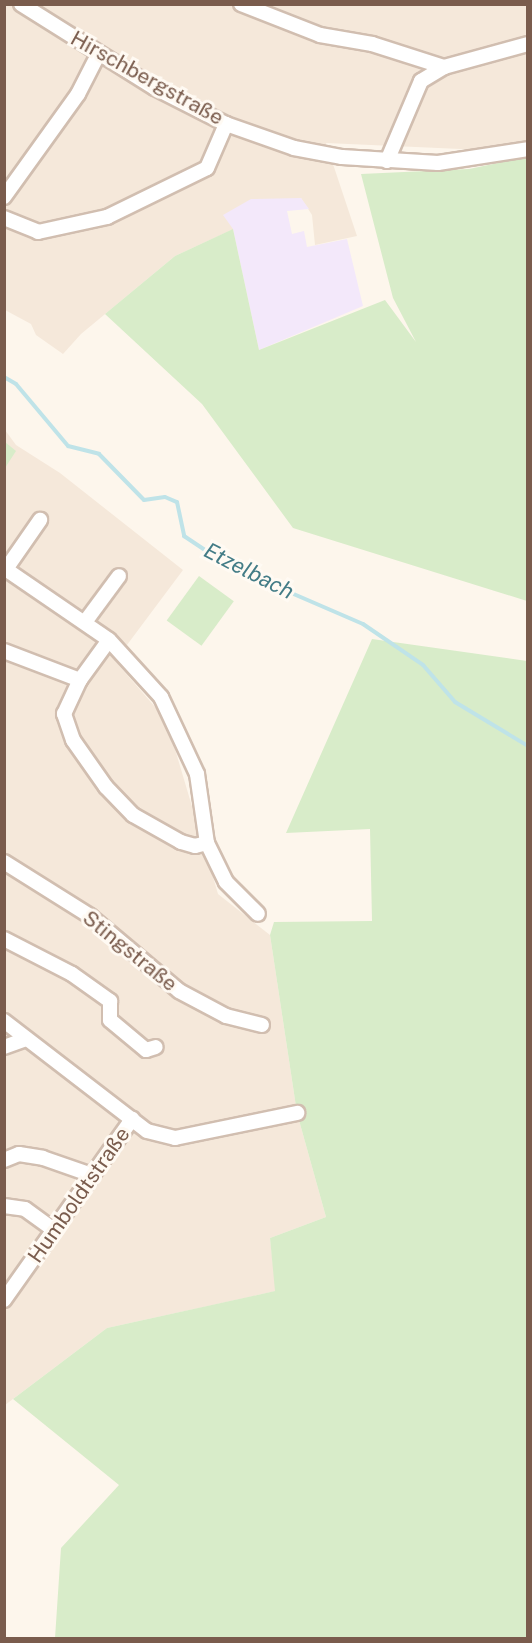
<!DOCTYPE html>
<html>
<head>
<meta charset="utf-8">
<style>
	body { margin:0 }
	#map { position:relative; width:532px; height:1643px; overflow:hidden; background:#fdf6ec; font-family:"Public Sans",sans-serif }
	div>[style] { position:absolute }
	.residential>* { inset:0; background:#f5e8da }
	.education>* { inset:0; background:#f3e8fa }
	.green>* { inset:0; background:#d8ecc9; transform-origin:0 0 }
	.stream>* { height:4px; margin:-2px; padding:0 2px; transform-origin:2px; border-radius:2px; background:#bfe3e8 }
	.roads { filter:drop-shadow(2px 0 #d1beb0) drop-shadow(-2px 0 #d1beb0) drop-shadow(0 2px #d1beb0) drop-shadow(0 -2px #d1beb0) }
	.minor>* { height:14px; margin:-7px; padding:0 7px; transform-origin:7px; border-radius:7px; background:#fff }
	span { translate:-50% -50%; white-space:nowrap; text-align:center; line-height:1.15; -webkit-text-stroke:6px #fffaf3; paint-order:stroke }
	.street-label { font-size:21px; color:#7a5c4d }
	.water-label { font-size:22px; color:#437c86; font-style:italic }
	.frame { position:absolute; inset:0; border:6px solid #7a5c4d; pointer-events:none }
</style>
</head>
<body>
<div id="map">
	<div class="residential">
		<i style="clip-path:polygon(4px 5px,527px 5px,527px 140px,483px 150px,326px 143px,357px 236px,315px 245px,312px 215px,301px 198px,175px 256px,81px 334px,63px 354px,36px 335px,31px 324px,5px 310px)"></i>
		<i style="clip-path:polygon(5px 430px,16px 445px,60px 473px,183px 570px,115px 661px,156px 708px,172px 739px,218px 894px,270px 935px,297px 1113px,326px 1217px,270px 1238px,276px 1291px,107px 1328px,5px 1405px)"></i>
	</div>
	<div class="education">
		<i style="clip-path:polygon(301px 198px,309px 209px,287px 211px,292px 234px,304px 231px,307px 247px,347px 239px,363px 306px,259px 350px,233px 229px,223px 215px,251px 199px)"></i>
	</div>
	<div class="green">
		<i style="clip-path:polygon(527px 157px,527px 601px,293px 528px,202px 404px,105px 314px,175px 256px,233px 229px,259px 350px,385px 300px,416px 342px,393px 298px,361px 174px,469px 169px)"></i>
		<i style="clip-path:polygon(5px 442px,16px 451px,5px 468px)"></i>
		<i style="left:199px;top:576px;width:43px;height:55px;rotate:36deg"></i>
		<i style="clip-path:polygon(372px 639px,527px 661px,527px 1638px,55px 1638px,61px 1548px,119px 1485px,13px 1399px,107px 1328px,275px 1291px,270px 1238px,326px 1217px,297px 1113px,270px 935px,274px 922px,372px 921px,370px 829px,286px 833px)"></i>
	</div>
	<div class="stream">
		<i style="left:4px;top:377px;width:14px;rotate:30deg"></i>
		<i style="left:16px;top:384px;width:81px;rotate:50deg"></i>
		<i style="left:68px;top:446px;width:32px;rotate:14deg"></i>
		<i style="left:99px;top:454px;width:64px;rotate:45.6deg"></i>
		<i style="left:144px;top:500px;width:21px;rotate:-8deg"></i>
		<i style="left:165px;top:497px;width:13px;rotate:23deg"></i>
		<i style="left:177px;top:502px;width:35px;rotate:78deg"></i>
		<i style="left:184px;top:536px;width:54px;rotate:33.7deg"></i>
		<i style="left:229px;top:566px;width:146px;rotate:23.4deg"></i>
		<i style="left:363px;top:624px;width:73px;rotate:34.3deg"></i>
		<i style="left:423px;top:665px;width:49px;rotate:49.1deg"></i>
		<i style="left:455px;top:702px;width:85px;rotate:31.1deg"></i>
	</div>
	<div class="roads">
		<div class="minor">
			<i style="left:21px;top:4px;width:158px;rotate:32.1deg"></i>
			<i style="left:155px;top:88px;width:80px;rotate:26.9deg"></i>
			<i style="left:226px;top:124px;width:72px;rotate:19.4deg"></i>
			<i style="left:294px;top:148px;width:49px;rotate:10.6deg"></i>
			<i style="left:342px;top:157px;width:96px;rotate:3.6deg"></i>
			<i style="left:438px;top:163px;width:91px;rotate:-8.8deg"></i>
			<i style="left:241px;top:4px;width:85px;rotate:21.4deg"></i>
			<i style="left:320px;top:35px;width:53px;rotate:9.8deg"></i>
			<i style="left:372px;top:44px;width:76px;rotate:17.7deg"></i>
			<i style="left:444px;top:67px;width:87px;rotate:-15.3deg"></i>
			<i style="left:387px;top:161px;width:87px;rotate:-67deg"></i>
			<i style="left:421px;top:81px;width:27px;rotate:-31deg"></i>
			<i style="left:4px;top:197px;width:127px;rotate:-54.3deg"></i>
			<i style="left:78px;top:94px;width:46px;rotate:-62.9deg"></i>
			<i style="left:4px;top:218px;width:37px;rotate:22deg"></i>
			<i style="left:38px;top:232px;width:71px;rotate:-12.3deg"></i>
			<i style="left:107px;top:217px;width:111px;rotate:-26.1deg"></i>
			<i style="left:207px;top:168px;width:48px;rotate:-66.6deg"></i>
			<i style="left:4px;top:568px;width:127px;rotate:34.4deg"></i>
			<i style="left:109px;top:640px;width:77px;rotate:47.6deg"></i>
			<i style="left:161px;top:697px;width:85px;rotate:64.9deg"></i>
			<i style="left:197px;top:774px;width:70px;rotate:81.8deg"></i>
			<i style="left:207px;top:843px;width:12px;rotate:166deg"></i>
			<i style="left:195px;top:846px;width:15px;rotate:-164deg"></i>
			<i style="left:181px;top:842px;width:55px;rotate:-150.6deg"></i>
			<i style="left:133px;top:815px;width:39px;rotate:-134deg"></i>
			<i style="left:106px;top:787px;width:57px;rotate:-125.1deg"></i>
			<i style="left:73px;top:740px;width:28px;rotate:-109deg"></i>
			<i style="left:64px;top:714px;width:38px;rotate:-65deg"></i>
			<i style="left:80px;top:680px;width:81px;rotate:-159.1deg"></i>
			<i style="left:6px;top:569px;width:60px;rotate:-55.2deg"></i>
			<i style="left:85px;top:622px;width:57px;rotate:-53.5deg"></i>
			<i style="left:80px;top:680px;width:49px;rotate:-54.1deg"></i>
			<i style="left:207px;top:843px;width:43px;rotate:64deg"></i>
			<i style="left:226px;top:882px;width:45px;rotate:45deg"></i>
			<i style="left:4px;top:862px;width:102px;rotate:32.1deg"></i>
			<i style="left:90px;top:916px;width:116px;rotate:40.1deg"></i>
			<i style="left:179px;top:991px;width:53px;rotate:28deg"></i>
			<i style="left:226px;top:1016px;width:37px;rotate:14deg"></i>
			<i style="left:4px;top:939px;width:76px;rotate:27.2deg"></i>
			<i style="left:72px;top:974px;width:47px;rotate:35.4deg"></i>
			<i style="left:110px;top:1001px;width:19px;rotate:90deg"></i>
			<i style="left:110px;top:1020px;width:47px;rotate:39.8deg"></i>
			<i style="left:146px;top:1050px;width:10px;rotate:-17deg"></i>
			<i style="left:4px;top:1021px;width:180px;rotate:37.6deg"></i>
			<i style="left:147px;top:1131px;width:29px;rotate:14deg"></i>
			<i style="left:175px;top:1138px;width:125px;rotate:-11.6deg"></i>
			<i style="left:4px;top:1047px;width:23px;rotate:-20deg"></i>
			<i style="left:4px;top:1160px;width:16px;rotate:-22deg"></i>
			<i style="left:19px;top:1154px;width:24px;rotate:9deg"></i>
			<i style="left:43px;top:1158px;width:52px;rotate:19.1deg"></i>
			<i style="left:4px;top:1206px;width:21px;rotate:8deg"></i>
			<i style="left:25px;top:1209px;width:36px;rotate:36deg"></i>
			<i style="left:4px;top:1300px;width:222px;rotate:-54.7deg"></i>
		</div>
	</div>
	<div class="street-label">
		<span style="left:147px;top:78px;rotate:29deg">Hirschbergstraße</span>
		<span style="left:130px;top:951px;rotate:39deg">Stingstraße</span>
		<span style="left:79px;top:1195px;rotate:-55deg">Humboldtstraße</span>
	</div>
	<div class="water-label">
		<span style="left:249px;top:571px;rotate:27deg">Etzelbach</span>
	</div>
	<div class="frame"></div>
</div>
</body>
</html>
